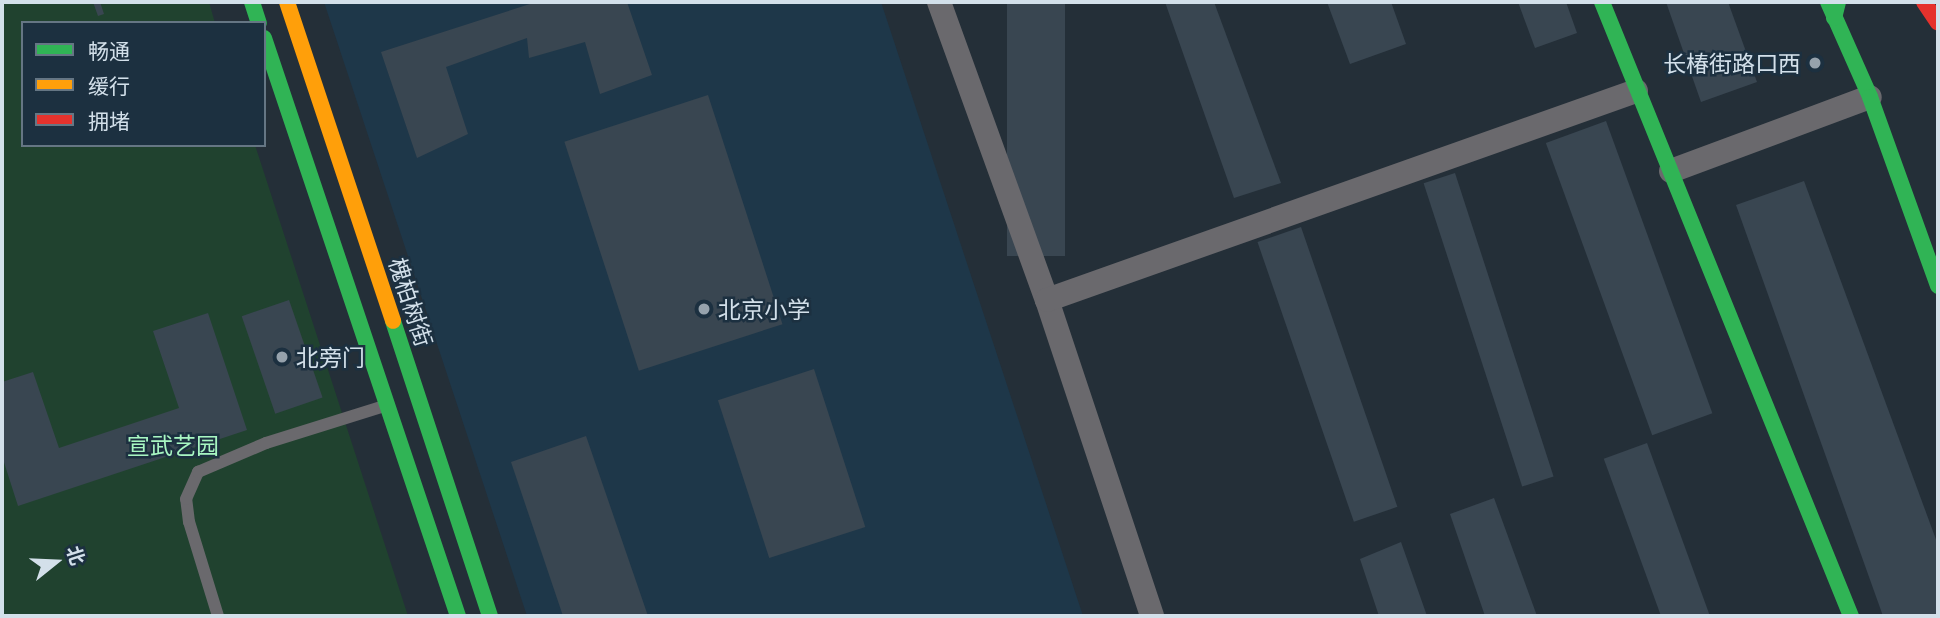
<!DOCTYPE html>
<html>
<head>
<meta charset="utf-8">
<style>
	body { margin:0 }
	#map { position:relative; width:1940px; height:618px; overflow:hidden; background:#242f38; font-family:"Golos Text","Noto Sans SC",sans-serif }
	div>[style] { position:absolute }
	.built>* { inset:0; background:#1e3749 }
	.green>* { inset:0; background:#20422f }
	.building>* { inset:0; background:#394651; transform-origin:0 0 }
	.lane>* { height:12px; margin:-6px; padding:0 6px; transform-origin:6px; border-radius:6px; background:#6a696d }
	.street>* { height:24px; margin:-12px; padding:0 12px; transform-origin:12px; border-radius:12px; background:#6a696d }
	.fast>* { height:16px; margin:-8px; padding:0 8px; transform-origin:8px; border-radius:8px; background:#30b455 }
	.slow>* { height:16px; margin:-8px; padding:0 8px; transform-origin:8px; border-radius:8px; background:#ff9f0a }
	.jam>* { height:16px; margin:-8px; padding:0 8px; transform-origin:8px; border-radius:8px; background:#e5322d }
	.dots>* { width:19px; height:19px; translate:-50% -50%; box-sizing:border-box; border:4px solid #1c3040; border-radius:50% }
	span { translate:-50% -50%; white-space:nowrap; text-align:center; line-height:1.15; -webkit-text-stroke:5px #1c3040; paint-order:stroke }
	.poi-label { font-size:23px; color:#d3e0ea }
	.right { translate:-100% -50%; text-align:right }
	.left { translate:0 -50%; text-align:left }
	.street-label { font-size:23px; color:#d3e0ea }
	.park-label { font-size:23px; color:#a8f6c2 }
	.frame { position:absolute; inset:0; border:4px solid #d3e0ea; pointer-events:none }
	.legend { position:absolute; left:21px; top:21px; width:245px; height:126px; box-sizing:border-box; background:#1c3040; border:2px solid #657684; margin:0; padding:9px 12px; list-style:none; font-size:21px; color:#d3e0ea }
	.legend li { display:flex; align-items:center; gap:14px; height:35px }
	.legend b { width:35px; border:2px solid #657684 }
	.north { position:absolute; left:21px; top:527px; width:70px; height:70px; -webkit-text-stroke:5px #1c3040; paint-order:stroke; rotate:72deg; font-size:19px; font-weight:700; line-height:28px; text-align:center; color:#d3e0ea }
	.north::after { content:''; display:block; margin:auto; width:24px; height:32px; background:#d3e0ea; clip-path:polygon(50% 0,100% 100%,50% 72%,0 100%) }
</style>
</head>
<body>
<div id="map">
	<div class="built">
		<i style="clip-path:polygon(324px 2px,881px 2px,1083px 616px,527px 616px)"></i>
	</div>
	<div class="green">
		<i style="clip-path:polygon(2px 2px,209px 2px,215px 23px,23px 23px,23px 145px,255px 145px,408px 616px,2px 616px)"></i>
	</div>
	<div class="building">
		<i style="clip-path:polygon(93px 2px,100px 2px,104px 14px,98px 16px)"></i>
		<i style="clip-path:polygon(536px 2px,627px 2px,652px 75px,600px 94px,585px 42px,529px 58px,527px 38px,446px 67px,468px 134px,417px 158px,381px 52px)"></i>
		<i style="left:1007px;top:2px;width:58px;height:254px"></i>
		<i style="clip-path:polygon(1165px 2px,1214px 2px,1281px 183px,1234px 198px)"></i>
		<i style="clip-path:polygon(1327px 2px,1391px 2px,1406px 44px,1350px 64px)"></i>
		<i style="clip-path:polygon(1518px 2px,1566px 2px,1577px 33px,1535px 48px)"></i>
		<i style="clip-path:polygon(1666px 2px,1728px 2px,1757px 82px,1701px 102px)"></i>
		<i style="left:708px;top:95px;width:241px;height:151px;rotate:72deg"></i>
		<i style="left:1606px;top:121px;width:311px;height:64px;rotate:70deg"></i>
		<i style="left:1455px;top:173px;width:319px;height:33px;rotate:72deg"></i>
		<i style="clip-path:polygon(1804px 181px,1938px 545px,1938px 616px,1883px 616px,1736px 205px)"></i>
		<i style="left:1301px;top:227px;width:296px;height:46px;rotate:71deg"></i>
		<i style="left:289px;top:300px;width:103px;height:50px;rotate:71deg"></i>
		<i style="clip-path:polygon(208px 313px,247px 430px,18px 506px,2px 456px,2px 382px,33px 372px,59px 448px,179px 408px,153px 331px)"></i>
		<i style="left:814px;top:369px;width:166px;height:101px;rotate:72deg"></i>
		<i style="clip-path:polygon(586px 436px,648px 616px,563px 616px,511px 462px)"></i>
		<i style="left:1647px;top:443px;width:184px;height:46px;rotate:70deg"></i>
		<i style="clip-path:polygon(1494px 498px,1537px 616px,1485px 616px,1450px 514px)"></i>
		<i style="clip-path:polygon(1401px 542px,1427px 616px,1379px 616px,1360px 559px)"></i>
	</div>
	<div class="lane">
		<i style="left:218px;top:616px;width:98px;rotate:-107.1deg"></i>
		<i style="left:189px;top:522px;width:23px;rotate:-97deg"></i>
		<i style="left:186px;top:499px;width:30px;rotate:-66deg"></i>
		<i style="left:198px;top:472px;width:74px;rotate:-23.1deg"></i>
		<i style="left:266px;top:443px;width:124px;rotate:-17.4deg"></i>
	</div>
	<div class="street">
		<i style="left:939px;top:2px;width:317px;rotate:70.1deg"></i>
		<i style="left:1047px;top:300px;width:333px;rotate:71.6deg"></i>
		<i style="left:1671px;top:171px;width:212px;rotate:-20.4deg"></i>
		<i style="left:1047px;top:300px;width:625px;rotate:-19.54deg"></i>
	</div>
	<div class="fast">
		<i style="left:252px;top:2px;width:22px;rotate:72deg"></i>
		<i style="left:1602px;top:2px;width:663px;rotate:67.93deg"></i>
		<i style="left:1828px;top:2px;width:104px;rotate:66.1deg"></i>
		<i style="left:1870px;top:97px;width:201px;rotate:70.2deg"></i>
		<i style="left:1834px;top:18px;width:16px;rotate:-76deg"></i>
		<i style="left:264px;top:38px;width:610px;rotate:71.45deg"></i>
		<i style="left:393px;top:321px;width:311px;rotate:71.8deg"></i>
	</div>
	<div class="slow">
		<i style="left:287px;top:2px;width:336px;rotate:71.6deg"></i>
	</div>
	<div class="jam">
		<i style="left:1924px;top:2px;width:25px;rotate:56deg"></i>
	</div>
	<div class="dots">
		<i style="left:1815px;top:63px;background:#96a2ac"></i>
		<i style="left:704px;top:309px;background:#96a2ac"></i>
		<i style="left:282px;top:357px;background:#96a2ac"></i>
	</div>
	<div class="poi-label">
		<span class="right" style="left:1801px;top:63px">长椿街路口西</span>
		<span class="left" style="left:718px;top:309px">北京小学</span>
		<span class="left" style="left:296px;top:357px">北旁门</span>
	</div>
	<div class="street-label">
		<span style="left:411px;top:302px;rotate:72deg">槐柏树街</span>
	</div>
	<div class="park-label">
		<span style="left:173px;top:445px">宣武艺园</span>
	</div>
	<div class="frame"></div>
	<ul class="legend">
	<li><b style="height:9px;background:#30b455"></b>畅通</li>
	<li><b style="height:9px;background:#ff9f0a"></b>缓行</li>
	<li><b style="height:9px;background:#e5322d"></b>拥堵</li>
	</ul>
	<div class="north">北</div>
</div>
</body>
</html>
